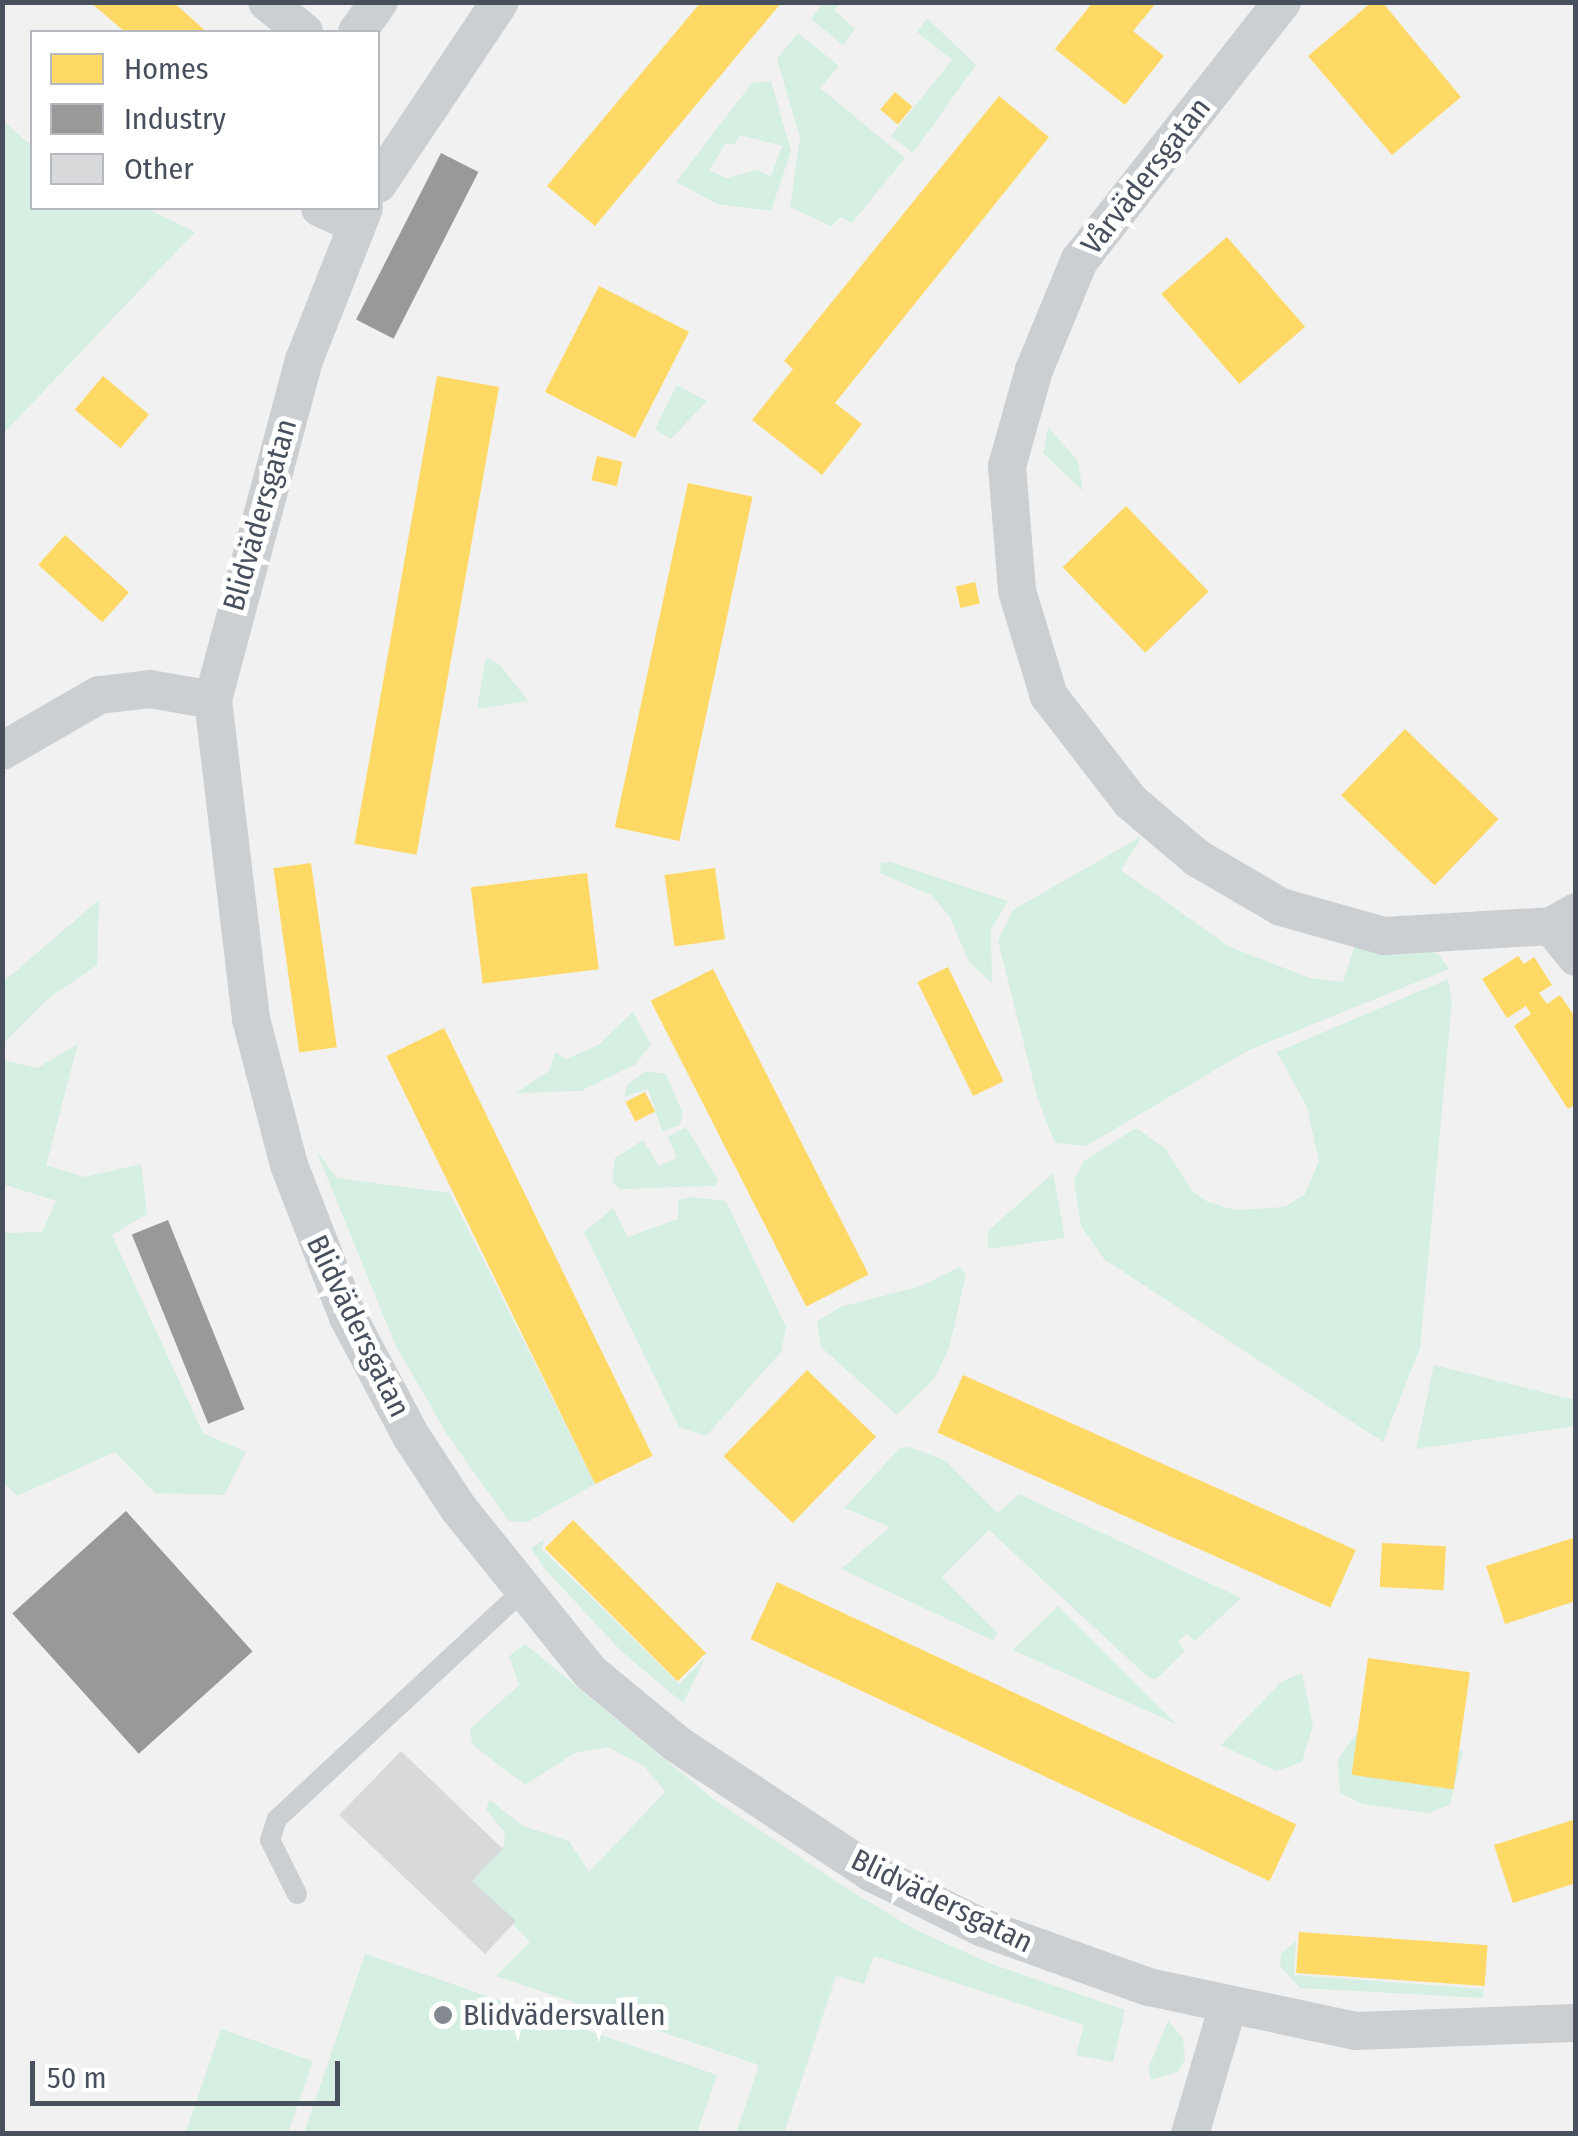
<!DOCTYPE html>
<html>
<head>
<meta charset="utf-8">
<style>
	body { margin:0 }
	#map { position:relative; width:1578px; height:2136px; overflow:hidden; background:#f1f1f1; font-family:"Fira Sans Condensed",sans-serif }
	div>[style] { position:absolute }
	.green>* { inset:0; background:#d6efe3 }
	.homes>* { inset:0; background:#ffd966; transform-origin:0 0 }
	.industry>* { inset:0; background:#999; transform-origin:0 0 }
	.building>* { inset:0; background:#d8d9db }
	.lane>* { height:20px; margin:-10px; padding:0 10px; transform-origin:10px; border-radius:10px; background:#cccfd2 }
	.street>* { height:38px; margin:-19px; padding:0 19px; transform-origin:19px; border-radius:19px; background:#cccfd2 }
	.dots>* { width:28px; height:28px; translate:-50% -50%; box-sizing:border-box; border:5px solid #fff; border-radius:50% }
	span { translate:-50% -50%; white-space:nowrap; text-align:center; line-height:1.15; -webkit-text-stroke:10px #fff; paint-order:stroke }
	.street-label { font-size:30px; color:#48505d }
	.poi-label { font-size:30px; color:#48505d }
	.left { translate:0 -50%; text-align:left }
	.frame { position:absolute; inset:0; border:5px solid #48505d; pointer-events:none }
	.legend { position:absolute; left:30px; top:30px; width:350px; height:180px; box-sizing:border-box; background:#fff; border:2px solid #b6b9be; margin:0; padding:12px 18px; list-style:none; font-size:30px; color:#48505d }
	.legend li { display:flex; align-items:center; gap:20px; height:50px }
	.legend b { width:50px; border:2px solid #b6b9be }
	.scale { position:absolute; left:30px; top:2061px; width:310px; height:45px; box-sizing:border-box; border:5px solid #48505d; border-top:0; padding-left:12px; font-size:30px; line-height:35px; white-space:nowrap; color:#48505d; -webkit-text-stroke:8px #fff; paint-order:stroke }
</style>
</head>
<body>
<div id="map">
	<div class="green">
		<i style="clip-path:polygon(823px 3px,841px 3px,834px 10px,855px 29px,843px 45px,811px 19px)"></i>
		<i style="clip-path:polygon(927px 18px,976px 65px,913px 153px,891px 136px,952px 60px,917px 32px)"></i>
		<i style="clip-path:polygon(798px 33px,839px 66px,820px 88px,905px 158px,852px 223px,841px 217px,831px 226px,790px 207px,800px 138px,777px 59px)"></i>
		<i style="clip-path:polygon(evenodd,771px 81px,791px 151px,771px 211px,717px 204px,676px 182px,752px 83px,771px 81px,740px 135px,782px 146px,771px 176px,756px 170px,727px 178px,709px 170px,726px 143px,734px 145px,740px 135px)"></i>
		<i style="clip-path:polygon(2px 120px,32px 146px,32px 208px,146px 208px,195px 232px,3px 434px)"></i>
		<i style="clip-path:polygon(677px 385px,707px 401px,671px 439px,655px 429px)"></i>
		<i style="clip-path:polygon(1048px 427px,1078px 461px,1083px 491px,1043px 453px)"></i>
		<i style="clip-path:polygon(486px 657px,501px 666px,528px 701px,477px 709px)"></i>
		<i style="clip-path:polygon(1142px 836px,1121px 870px,1230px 947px,1310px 978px,1343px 982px,1355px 945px,1422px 950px,1438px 954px,1449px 969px,1249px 1050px,1086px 1146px,1055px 1143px,1038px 1100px,998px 941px,1013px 910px)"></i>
		<i style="clip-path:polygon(891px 862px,1008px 901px,991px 930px,992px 983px,969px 962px,950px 917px,931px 895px,880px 873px,881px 863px)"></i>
		<i style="clip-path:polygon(99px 900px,97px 965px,49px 998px,3px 1044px,3px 982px)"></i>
		<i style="clip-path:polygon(1448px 979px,1452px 1000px,1420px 1348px,1383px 1442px,1104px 1259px,1081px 1226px,1074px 1180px,1084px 1161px,1136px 1128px,1165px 1148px,1193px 1192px,1208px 1202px,1235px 1210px,1285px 1207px,1305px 1194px,1319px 1161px,1307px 1107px,1277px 1052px)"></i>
		<i style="clip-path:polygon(633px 1012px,651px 1044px,636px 1064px,581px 1091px,516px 1093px,549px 1071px,555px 1052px,566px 1059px,598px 1045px)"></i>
		<i style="clip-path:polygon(78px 1044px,46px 1165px,85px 1177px,141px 1164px,147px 1214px,112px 1235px,203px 1433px,246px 1452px,224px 1495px,155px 1493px,115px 1452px,17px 1496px,3px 1482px,3px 1233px,42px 1232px,56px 1201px,3px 1184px,3px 1060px,37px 1068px)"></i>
		<i style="clip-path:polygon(646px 1071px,666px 1074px,683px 1114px,680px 1125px,662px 1131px,648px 1089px,624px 1097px,628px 1084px)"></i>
		<i style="clip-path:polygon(686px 1127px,718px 1180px,715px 1186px,619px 1189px,612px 1181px,615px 1158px,643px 1140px,659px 1166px,677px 1158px,668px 1137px)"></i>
		<i style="clip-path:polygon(316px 1150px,337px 1178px,450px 1193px,595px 1484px,528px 1522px,509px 1521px,448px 1436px,395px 1344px)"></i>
		<i style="clip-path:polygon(1053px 1173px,1065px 1238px,988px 1249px,988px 1231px)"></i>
		<i style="clip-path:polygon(692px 1197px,726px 1201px,786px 1327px,781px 1352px,706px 1436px,679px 1427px,584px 1232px,613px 1208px,628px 1237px,678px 1219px,678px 1200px)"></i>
		<i style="clip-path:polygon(959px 1267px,966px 1274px,949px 1348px,934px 1379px,897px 1415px,821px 1347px,817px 1322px,840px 1307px,921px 1286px)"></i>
		<i style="clip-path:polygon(1434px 1365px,1575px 1400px,1575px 1426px,1416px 1449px)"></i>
		<i style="clip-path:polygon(910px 1447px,946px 1461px,998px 1513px,1019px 1494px,1241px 1598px,1195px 1641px,1187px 1634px,1178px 1642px,1185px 1651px,1156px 1679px,1149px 1678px,989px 1530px,942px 1577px,998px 1633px,993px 1640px,981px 1635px,841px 1569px,890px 1527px,844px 1508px,900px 1448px)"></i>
		<i style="clip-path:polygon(544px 1539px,542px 1549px,679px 1684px,705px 1658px,683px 1703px,621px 1651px,544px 1568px,531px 1548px)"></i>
		<i style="clip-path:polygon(1058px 1606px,1176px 1724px,1013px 1650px)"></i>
		<i style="clip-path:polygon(525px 1644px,712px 1798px,843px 1886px,914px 1929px,989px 1963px,1125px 2010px,1113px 2062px,1076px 2055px,1084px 2025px,874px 1956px,864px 1984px,836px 1976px,784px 2133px,736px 2133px,759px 2065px,496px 1976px,530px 1942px,472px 1881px,503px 1849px,505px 1833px,486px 1809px,490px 1800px,523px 1826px,569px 1841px,589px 1872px,665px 1792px,644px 1766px,608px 1747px,575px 1753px,525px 1785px,472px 1744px,470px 1729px,519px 1685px,509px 1656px)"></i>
		<i style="clip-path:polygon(1302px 1673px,1313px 1725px,1302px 1762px,1276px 1771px,1221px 1745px,1282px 1681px)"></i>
		<i style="clip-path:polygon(1358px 1732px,1463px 1751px,1450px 1805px,1428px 1813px,1363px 1804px,1340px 1793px,1338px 1759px)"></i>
		<i style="clip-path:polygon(1296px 1941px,1294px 1975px,1484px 1989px,1483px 1998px,1300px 1988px,1280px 1966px,1281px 1954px)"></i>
		<i style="clip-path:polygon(365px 1954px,717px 2075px,697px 2133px,304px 2133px)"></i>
		<i style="clip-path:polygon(1168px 2021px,1183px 2038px,1185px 2059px,1178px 2072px,1151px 2080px,1148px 2069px)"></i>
		<i style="clip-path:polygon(221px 2029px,313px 2061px,288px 2133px,186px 2132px)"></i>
	</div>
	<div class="homes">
		<i style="clip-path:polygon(90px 2px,173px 2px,207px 32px,125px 32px)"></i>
		<i style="clip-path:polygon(701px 2px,782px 2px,595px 226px,547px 186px)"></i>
		<i style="clip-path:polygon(1093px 2px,1157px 2px,1133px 31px,1164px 56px,1125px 105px,1055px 49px)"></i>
		<i style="clip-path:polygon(1372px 2px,1382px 2px,1461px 97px,1392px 155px,1308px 56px)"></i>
		<i style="left:895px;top:92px;width:23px;height:23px;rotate:40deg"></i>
		<i style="clip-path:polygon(999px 96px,1049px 137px,835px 403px,862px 424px,822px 475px,752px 420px,793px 369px,784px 361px)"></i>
		<i style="left:1227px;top:237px;width:119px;height:87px;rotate:49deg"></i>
		<i style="left:599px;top:286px;width:101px;height:119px;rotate:27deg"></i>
		<i style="left:103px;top:376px;width:60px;height:44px;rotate:40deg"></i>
		<i style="left:437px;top:376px;width:63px;height:475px;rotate:10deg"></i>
		<i style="left:597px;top:456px;width:26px;height:25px;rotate:13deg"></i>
		<i style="left:688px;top:483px;width:66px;height:352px;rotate:12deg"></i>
		<i style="left:1126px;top:506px;width:119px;height:88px;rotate:46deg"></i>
		<i style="left:65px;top:535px;width:86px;height:40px;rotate:42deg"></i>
		<i style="left:975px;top:582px;width:22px;height:20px;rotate:77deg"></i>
		<i style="left:1405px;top:729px;width:130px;height:92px;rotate:44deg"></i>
		<i style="left:311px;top:863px;width:186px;height:38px;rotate:82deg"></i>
		<i style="left:715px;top:868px;width:72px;height:51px;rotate:82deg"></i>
		<i style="left:587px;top:873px;width:97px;height:117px;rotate:83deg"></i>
		<i style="clip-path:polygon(1518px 956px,1524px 964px,1534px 957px,1552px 985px,1539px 993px,1547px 1004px,1560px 995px,1576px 1018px,1576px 1104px,1568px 1109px,1514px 1026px,1531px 1014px,1526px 1006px,1507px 1018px,1482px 979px)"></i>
		<i style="left:948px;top:967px;width:127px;height:34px;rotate:64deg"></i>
		<i style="left:713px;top:969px;width:343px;height:70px;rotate:63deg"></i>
		<i style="left:444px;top:1028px;width:476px;height:64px;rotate:64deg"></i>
		<i style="left:645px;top:1092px;width:22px;height:22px;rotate:63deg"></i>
		<i style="left:807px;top:1370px;width:96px;height:120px;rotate:44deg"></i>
		<i style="left:963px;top:1375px;width:430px;height:63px;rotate:24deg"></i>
		<i style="left:573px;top:1520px;width:188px;height:40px;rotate:45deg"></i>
		<i style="clip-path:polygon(1576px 1537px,1576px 1601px,1505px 1624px,1486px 1566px)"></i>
		<i style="left:1382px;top:1543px;width:64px;height:44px;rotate:3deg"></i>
		<i style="left:777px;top:1582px;width:573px;height:63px;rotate:25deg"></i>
		<i style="left:1368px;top:1658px;width:103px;height:118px;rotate:8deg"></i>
		<i style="clip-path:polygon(1576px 1819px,1576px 1883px,1513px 1903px,1494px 1845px)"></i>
		<i style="left:1299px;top:1932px;width:189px;height:41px;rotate:4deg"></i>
	</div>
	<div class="industry">
		<i style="left:441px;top:153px;width:42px;height:187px;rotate:27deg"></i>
		<i style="left:168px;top:1220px;width:204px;height:39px;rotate:68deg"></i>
		<i style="left:126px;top:1511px;width:189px;height:153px;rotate:48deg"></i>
	</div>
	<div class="building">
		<i style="clip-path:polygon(401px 1751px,503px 1849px,472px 1881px,516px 1921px,485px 1954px,339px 1815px)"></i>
	</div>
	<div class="lane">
		<i style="left:297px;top:1894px;width:60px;rotate:-116.6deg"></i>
		<i style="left:270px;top:1840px;width:22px;rotate:-72deg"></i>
		<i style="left:277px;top:1819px;width:335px;rotate:-42.9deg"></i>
	</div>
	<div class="street">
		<i style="left:267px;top:2px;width:48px;rotate:39deg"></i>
		<i style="left:1282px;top:2px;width:329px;rotate:128.1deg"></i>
		<i style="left:1079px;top:261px;width:118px;rotate:112.4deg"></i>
		<i style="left:1034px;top:370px;width:100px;rotate:105.7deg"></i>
		<i style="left:1007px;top:466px;width:125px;rotate:85.4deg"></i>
		<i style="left:1017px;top:591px;width:110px;rotate:73.1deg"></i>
		<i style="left:1049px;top:696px;width:134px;rotate:52.3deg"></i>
		<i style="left:1131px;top:802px;width:87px;rotate:40.3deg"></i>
		<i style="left:1197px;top:858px;width:97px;rotate:30.3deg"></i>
		<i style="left:1281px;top:907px;width:107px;rotate:15.7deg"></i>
		<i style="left:1384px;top:936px;width:167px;rotate:-3.4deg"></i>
		<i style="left:1551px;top:926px;width:29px;rotate:-29deg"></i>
		<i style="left:357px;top:32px;width:37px;rotate:-54deg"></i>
		<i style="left:378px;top:184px;width:219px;rotate:-56.2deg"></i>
		<i style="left:320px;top:208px;width:37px;rotate:24deg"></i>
		<i style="left:364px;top:208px;width:163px;rotate:111.5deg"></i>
		<i style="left:304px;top:360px;width:352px;rotate:105deg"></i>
		<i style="left:213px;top:700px;width:321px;rotate:83.2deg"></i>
		<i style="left:251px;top:1019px;width:151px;rotate:75.4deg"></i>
		<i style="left:289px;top:1165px;width:163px;rotate:68.8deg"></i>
		<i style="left:348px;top:1317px;width:135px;rotate:62.1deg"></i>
		<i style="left:411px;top:1436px;width:87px;rotate:56.7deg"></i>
		<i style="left:459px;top:1509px;width:211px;rotate:51.2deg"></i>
		<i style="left:591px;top:1673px;width:112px;rotate:39.5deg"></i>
		<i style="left:677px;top:1744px;width:234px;rotate:33.5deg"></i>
		<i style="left:872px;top:1873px;width:122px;rotate:26.4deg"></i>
		<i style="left:981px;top:1927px;width:178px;rotate:19.7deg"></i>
		<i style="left:1149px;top:1987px;width:212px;rotate:12deg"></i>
		<i style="left:1356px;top:2031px;width:220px;rotate:-2.1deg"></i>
		<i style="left:2px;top:751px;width:112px;rotate:-30deg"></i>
		<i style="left:99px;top:695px;width:51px;rotate:-6.7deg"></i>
		<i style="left:150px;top:689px;width:64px;rotate:9.9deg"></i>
		<i style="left:1551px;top:926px;width:40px;rotate:51deg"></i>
		<i style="left:1190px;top:2134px;width:134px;rotate:-73.5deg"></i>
	</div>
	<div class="dots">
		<i style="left:443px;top:2015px;background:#838891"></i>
	</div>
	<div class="street-label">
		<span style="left:1146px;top:176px;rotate:-52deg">Vårvädersgatan</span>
		<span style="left:260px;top:515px;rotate:-74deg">Blidvädersgatan</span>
		<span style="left:358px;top:1326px;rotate:64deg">Blidvädersgatan</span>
		<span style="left:942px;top:1901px;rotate:26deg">Blidvädersgatan</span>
	</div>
	<div class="poi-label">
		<span class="left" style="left:463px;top:2015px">Blidvädersvallen</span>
	</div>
	<div class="frame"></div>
	<ul class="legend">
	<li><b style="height:28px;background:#ffd966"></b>Homes</li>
	<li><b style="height:28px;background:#999"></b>Industry</li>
	<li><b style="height:28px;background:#d8d9db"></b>Other</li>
	</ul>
	<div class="scale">50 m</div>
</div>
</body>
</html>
